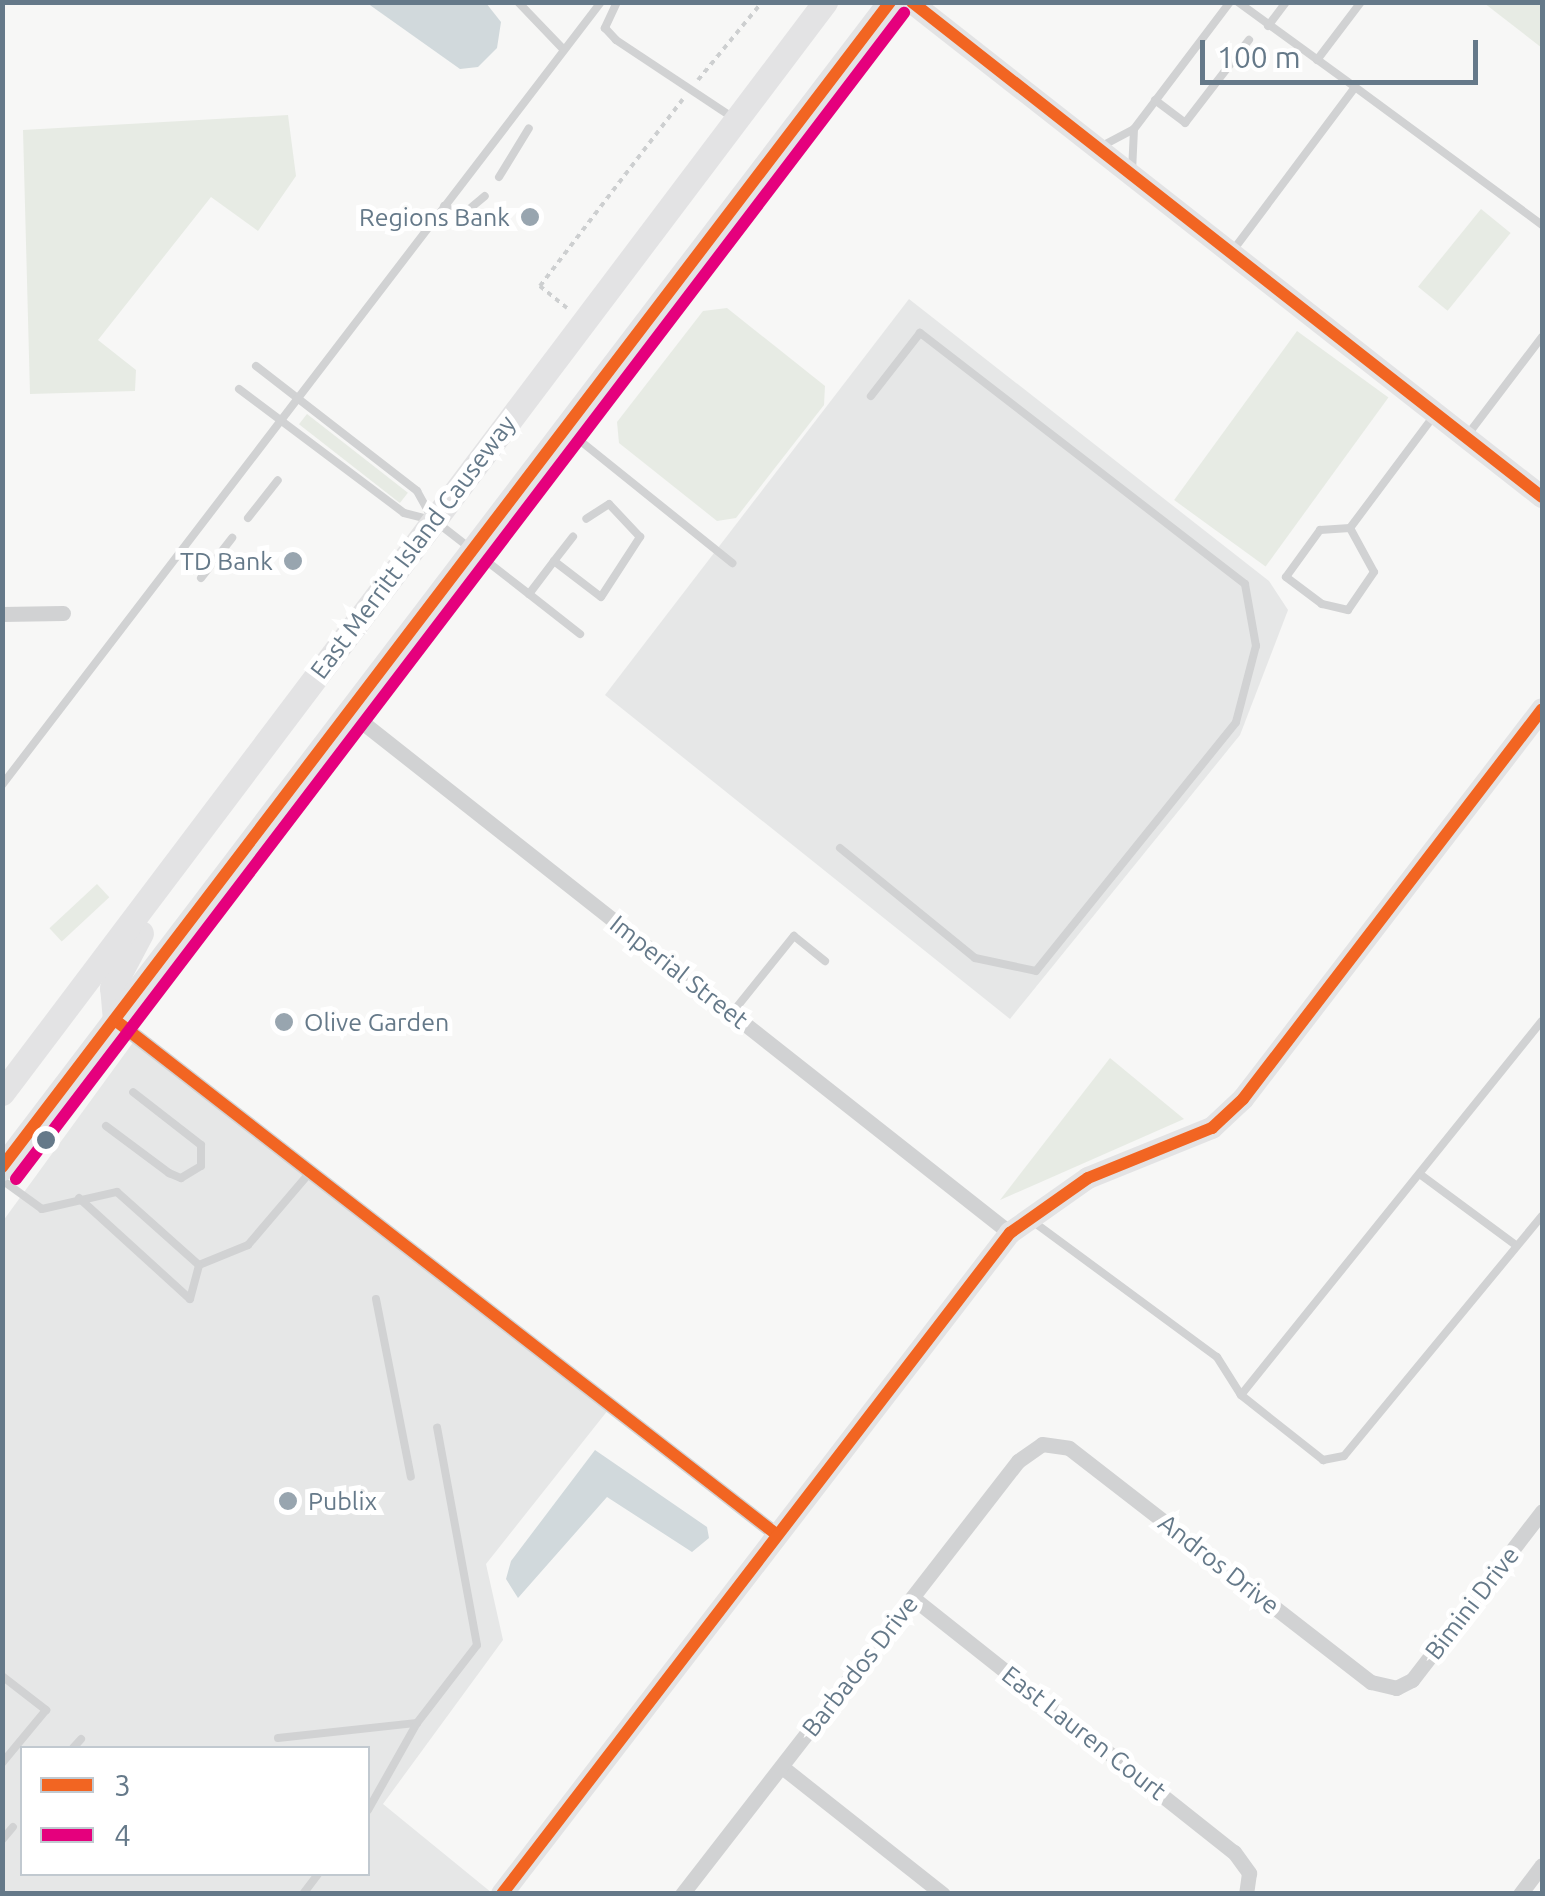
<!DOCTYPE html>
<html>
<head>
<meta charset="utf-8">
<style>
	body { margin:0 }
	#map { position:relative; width:1545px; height:1896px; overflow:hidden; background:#f7f7f6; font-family:Ubuntu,sans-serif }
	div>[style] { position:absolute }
	.built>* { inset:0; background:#e6e7e7 }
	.green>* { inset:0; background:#e7ebe4; transform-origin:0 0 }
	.water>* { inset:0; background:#d1d9dc }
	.path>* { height:4px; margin-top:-2px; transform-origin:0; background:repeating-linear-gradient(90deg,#cdcfd0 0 5px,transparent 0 10px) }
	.lane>* { height:8px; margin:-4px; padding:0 4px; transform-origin:4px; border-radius:4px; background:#d1d2d3 }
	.street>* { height:15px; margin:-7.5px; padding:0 7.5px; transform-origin:7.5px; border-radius:7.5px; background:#d1d2d3 }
	.secondary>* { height:22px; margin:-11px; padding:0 11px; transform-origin:11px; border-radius:11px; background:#e3e3e4 }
	.primary>* { height:25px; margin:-12.5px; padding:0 12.5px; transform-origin:12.5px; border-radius:12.5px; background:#e3e3e4 }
	.bus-1>* { height:12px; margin:-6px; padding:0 6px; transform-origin:6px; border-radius:6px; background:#f26522 }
	.bus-2>* { height:12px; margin:-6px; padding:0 6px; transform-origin:6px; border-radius:6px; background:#e5007d }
	.dots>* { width:28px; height:28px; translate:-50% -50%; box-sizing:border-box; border:5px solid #fff; border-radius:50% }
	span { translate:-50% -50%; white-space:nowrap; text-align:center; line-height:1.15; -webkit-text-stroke:10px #fff; paint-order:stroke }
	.poi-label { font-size:25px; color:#657989 }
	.right { translate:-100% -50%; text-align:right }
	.left { translate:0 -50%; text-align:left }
	.street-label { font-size:25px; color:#657989 }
	.frame { position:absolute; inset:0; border:5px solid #657989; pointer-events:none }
	.legend { position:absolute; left:20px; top:1746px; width:350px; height:130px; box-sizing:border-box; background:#fff; border:2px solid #c1c9d0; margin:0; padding:12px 18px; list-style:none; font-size:30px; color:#657989 }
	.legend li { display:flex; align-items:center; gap:20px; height:50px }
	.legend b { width:50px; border:2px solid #c1c9d0 }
	.scale { position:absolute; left:1200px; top:40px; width:278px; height:45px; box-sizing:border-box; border:5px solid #657989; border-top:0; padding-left:12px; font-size:30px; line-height:35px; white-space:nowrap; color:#657989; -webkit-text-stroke:8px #fff; paint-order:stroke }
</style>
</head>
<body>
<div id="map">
	<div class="built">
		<i style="clip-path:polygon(909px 299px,1269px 581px,1288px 610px,1240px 735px,1010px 1019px,605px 695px)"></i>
		<i style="clip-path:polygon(evenodd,137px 1037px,612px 1405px,486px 1564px,503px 1640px,383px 1804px,492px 1893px,3px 1894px,3px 1221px,137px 1037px,22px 1748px,368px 1748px,368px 1874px,22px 1874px,22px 1748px)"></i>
	</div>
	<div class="green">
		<i style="clip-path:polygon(1484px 3px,1542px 3px,1542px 48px)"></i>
		<i style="clip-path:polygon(288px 115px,296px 176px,258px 231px,211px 197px,98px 340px,136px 370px,135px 391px,30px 394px,23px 130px)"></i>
		<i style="left:1481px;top:209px;width:38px;height:100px;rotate:39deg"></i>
		<i style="clip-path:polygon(727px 308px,825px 386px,824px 405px,736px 518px,717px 521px,619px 443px,617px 422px,703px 311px)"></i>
		<i style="left:1297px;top:331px;width:113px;height:209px;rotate:36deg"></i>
		<i style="left:307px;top:414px;width:128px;height:13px;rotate:38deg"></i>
		<i style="left:97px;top:884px;width:18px;height:65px;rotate:47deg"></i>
		<i style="clip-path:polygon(1110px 1058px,1184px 1119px,1000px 1200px)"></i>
	</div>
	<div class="water">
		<i style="clip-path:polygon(367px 3px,486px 3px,501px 22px,497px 48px,478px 67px,460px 69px)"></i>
		<i style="clip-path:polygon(595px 1450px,707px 1527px,709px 1538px,692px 1552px,607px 1497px,518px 1598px,506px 1579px,511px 1561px)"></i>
	</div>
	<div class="path">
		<i style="left:698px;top:80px;width:101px;rotate:-50.6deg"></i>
		<i style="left:567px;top:308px;width:35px;rotate:-141deg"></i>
		<i style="left:540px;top:286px;width:235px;rotate:-52.6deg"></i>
	</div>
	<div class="lane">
		<i style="left:518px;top:2px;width:66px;rotate:46.2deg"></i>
		<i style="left:617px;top:2px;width:29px;rotate:115deg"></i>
		<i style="left:605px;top:28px;width:16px;rotate:47deg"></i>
		<i style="left:616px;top:40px;width:139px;rotate:33.6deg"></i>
		<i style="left:1238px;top:2px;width:145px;rotate:36deg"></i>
		<i style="left:1268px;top:26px;width:30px;rotate:-53deg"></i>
		<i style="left:1317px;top:60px;width:73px;rotate:-52.8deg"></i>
		<i style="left:1155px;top:100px;width:38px;rotate:37deg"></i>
		<i style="left:1185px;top:123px;width:105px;rotate:-52.4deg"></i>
		<i style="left:1134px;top:129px;width:159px;rotate:-52.9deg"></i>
		<i style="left:1100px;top:147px;width:38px;rotate:-28deg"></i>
		<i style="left:1134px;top:129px;width:43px;rotate:92.7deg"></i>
		<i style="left:499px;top:177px;width:57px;rotate:-58.5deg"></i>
		<i style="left:444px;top:206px;width:20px;rotate:30deg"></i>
		<i style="left:461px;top:216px;width:31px;rotate:-40deg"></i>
		<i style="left:1234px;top:249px;width:202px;rotate:-53.2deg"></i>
		<i style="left:1355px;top:87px;width:232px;rotate:36.4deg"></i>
		<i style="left:256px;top:366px;width:204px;rotate:37.8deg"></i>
		<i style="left:417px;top:491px;width:26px;rotate:61deg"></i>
		<i style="left:239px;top:389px;width:206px;rotate:36.9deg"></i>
		<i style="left:404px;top:513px;width:25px;rotate:14deg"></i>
		<i style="left:568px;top:431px;width:211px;rotate:38.8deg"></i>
		<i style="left:1469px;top:433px;width:121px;rotate:-52.8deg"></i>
		<i style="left:248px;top:518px;width:48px;rotate:-51.7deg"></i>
		<i style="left:439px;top:524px;width:114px;rotate:37.9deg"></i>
		<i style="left:529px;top:594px;width:41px;rotate:-52.9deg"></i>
		<i style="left:554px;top:561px;width:59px;rotate:37.5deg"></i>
		<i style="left:601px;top:597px;width:72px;rotate:-57deg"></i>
		<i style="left:640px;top:537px;width:45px;rotate:-133.2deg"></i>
		<i style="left:609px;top:504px;width:27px;rotate:147deg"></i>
		<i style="left:1350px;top:528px;width:50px;rotate:61.4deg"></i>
		<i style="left:1374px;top:572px;width:46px;rotate:124.4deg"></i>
		<i style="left:1348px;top:610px;width:27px;rotate:-167deg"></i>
		<i style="left:1322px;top:604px;width:45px;rotate:-143.1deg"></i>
		<i style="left:1286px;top:577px;width:58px;rotate:-54.1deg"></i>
		<i style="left:1320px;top:530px;width:30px;rotate:-4deg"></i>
		<i style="left:1350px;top:528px;width:139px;rotate:-53.2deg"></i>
		<i style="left:554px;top:561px;width:31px;rotate:-52deg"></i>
		<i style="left:201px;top:578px;width:51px;rotate:-52.2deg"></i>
		<i style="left:529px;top:594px;width:65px;rotate:38.1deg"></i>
		<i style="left:2px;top:785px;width:986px;rotate:-52.58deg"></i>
		<i style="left:840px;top:848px;width:174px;rotate:39.2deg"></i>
		<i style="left:975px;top:958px;width:62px;rotate:12deg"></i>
		<i style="left:1036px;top:971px;width:319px;rotate:-51.2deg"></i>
		<i style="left:1236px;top:722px;width:79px;rotate:-75.3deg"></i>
		<i style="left:1256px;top:646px;width:63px;rotate:-100.1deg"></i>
		<i style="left:1245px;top:584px;width:411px;rotate:-142.3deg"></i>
		<i style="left:920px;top:333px;width:80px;rotate:127.9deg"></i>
		<i style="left:732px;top:1013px;width:99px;rotate:-51.2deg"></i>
		<i style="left:794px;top:936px;width:40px;rotate:39deg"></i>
		<i style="left:106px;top:1126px;width:79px;rotate:36.7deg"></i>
		<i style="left:169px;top:1173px;width:13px;rotate:23deg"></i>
		<i style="left:181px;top:1178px;width:23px;rotate:-31deg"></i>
		<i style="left:201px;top:1166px;width:21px;rotate:-90deg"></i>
		<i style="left:201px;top:1145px;width:86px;rotate:-142.1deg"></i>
		<i style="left:1421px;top:1175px;width:119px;rotate:36.5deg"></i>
		<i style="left:2px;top:1180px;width:49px;rotate:35.9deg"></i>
		<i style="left:42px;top:1209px;width:77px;rotate:-12.8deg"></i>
		<i style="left:117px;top:1192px;width:110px;rotate:41.7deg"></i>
		<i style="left:79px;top:1198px;width:150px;rotate:42.3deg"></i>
		<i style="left:1035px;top:1223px;width:226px;rotate:36.4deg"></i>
		<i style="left:1217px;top:1357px;width:45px;rotate:57.7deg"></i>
		<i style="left:1241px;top:1395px;width:105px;rotate:38.4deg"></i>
		<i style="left:1323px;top:1460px;width:21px;rotate:-11deg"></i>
		<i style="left:1344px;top:1456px;width:311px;rotate:-50.5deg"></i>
		<i style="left:199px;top:1265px;width:53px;rotate:-22.2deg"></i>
		<i style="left:248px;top:1245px;width:99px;rotate:-49.5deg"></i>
		<i style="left:190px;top:1299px;width:35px;rotate:-75deg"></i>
		<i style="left:376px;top:1299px;width:181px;rotate:78.9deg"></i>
		<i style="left:1241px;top:1395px;width:480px;rotate:-51.2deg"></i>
		<i style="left:2px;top:1676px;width:56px;rotate:37.7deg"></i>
		<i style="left:46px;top:1710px;width:69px;rotate:129.7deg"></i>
		<i style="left:278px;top:1738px;width:140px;rotate:-6.2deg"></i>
		<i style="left:417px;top:1723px;width:98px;rotate:-52.4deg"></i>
		<i style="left:477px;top:1645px;width:221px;rotate:-100.4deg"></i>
		<i style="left:73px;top:1748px;width:12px;rotate:-48deg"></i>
		<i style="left:368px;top:1810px;width:100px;rotate:-60.6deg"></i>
		<i style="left:2px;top:1840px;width:17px;rotate:-50deg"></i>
		<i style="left:303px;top:1894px;width:25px;rotate:-53deg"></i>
	</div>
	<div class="street">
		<i style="left:2px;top:614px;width:61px;rotate:-0.9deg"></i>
		<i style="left:348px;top:711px;width:843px;rotate:38.26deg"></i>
		<i style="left:115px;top:1020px;width:837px;rotate:37.87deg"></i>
		<i style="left:913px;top:1598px;width:409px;rotate:38.4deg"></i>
		<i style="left:1234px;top:1852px;width:26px;rotate:54deg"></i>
		<i style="left:1249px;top:1873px;width:21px;rotate:98deg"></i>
		<i style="left:782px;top:1767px;width:205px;rotate:38.3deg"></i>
		<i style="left:682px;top:1894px;width:548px;rotate:-52.19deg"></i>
		<i style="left:1018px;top:1461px;width:29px;rotate:-35deg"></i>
		<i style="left:1042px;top:1444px;width:27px;rotate:8deg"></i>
		<i style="left:1069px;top:1448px;width:382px;rotate:37.8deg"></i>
		<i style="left:1371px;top:1682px;width:26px;rotate:13deg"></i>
		<i style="left:1396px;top:1688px;width:18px;rotate:-27deg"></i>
		<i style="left:1412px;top:1680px;width:213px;rotate:-52.4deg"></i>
		<i style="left:1520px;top:1894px;width:36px;rotate:-53deg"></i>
	</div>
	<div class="secondary">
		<i style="left:911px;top:2px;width:802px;rotate:38.11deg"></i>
		<i style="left:502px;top:1894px;width:834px;rotate:-52.46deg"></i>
		<i style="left:1010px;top:1233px;width:95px;rotate:-35.2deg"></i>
		<i style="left:1088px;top:1178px;width:134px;rotate:-22deg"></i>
		<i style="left:1212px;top:1128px;width:42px;rotate:-43.1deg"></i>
		<i style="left:1243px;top:1099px;width:491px;rotate:-52.5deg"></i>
	</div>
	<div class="primary">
		<i style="left:115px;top:1020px;width:32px;rotate:-95deg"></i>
		<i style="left:112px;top:988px;width:62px;rotate:-62.2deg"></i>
		<i style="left:2px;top:1093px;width:1367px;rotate:-52.97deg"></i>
		<i style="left:2px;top:1168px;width:1466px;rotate:-52.71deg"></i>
	</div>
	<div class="bus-1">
		<i style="left:912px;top:2px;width:801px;rotate:38.16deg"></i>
		<i style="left:115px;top:1020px;width:837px;rotate:37.87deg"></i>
		<i style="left:2px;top:1167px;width:1465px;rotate:-52.68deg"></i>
		<i style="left:502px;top:1894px;width:834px;rotate:-52.46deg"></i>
		<i style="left:1010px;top:1233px;width:95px;rotate:-35.2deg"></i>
		<i style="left:1088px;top:1178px;width:134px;rotate:-22deg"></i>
		<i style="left:1212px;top:1128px;width:42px;rotate:-43.1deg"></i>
		<i style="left:1243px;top:1099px;width:491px;rotate:-52.5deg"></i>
	</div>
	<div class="bus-2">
		<i style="left:16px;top:1179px;width:1466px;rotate:-52.71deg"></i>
	</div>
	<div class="dots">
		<i style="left:530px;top:217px;background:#98a5af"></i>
		<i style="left:293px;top:561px;background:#98a5af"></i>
		<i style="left:284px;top:1022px;background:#98a5af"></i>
		<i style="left:46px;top:1140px;background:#657989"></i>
		<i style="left:288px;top:1501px;background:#98a5af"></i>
	</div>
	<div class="poi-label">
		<span class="right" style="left:510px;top:217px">Regions Bank</span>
		<span class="right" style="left:273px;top:561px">TD Bank</span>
		<span class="left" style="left:304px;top:1022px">Olive Garden</span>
		<span class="left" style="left:308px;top:1501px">Publix</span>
	</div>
	<div class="street-label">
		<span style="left:413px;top:547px;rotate:-53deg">East Merritt Island Causeway</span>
		<span style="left:679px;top:972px;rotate:38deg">Imperial Street</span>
		<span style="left:1219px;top:1564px;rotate:38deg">Andros Drive</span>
		<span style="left:1472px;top:1603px;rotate:-52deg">Bimini Drive</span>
		<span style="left:860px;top:1666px;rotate:-52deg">Barbados Drive</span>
		<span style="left:1084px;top:1733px;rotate:38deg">East Lauren Court</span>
	</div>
	<div class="frame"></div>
	<ul class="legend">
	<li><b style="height:12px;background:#f26522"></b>3</li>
	<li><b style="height:12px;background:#e5007d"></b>4</li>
	</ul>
	<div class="scale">100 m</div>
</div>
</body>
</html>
